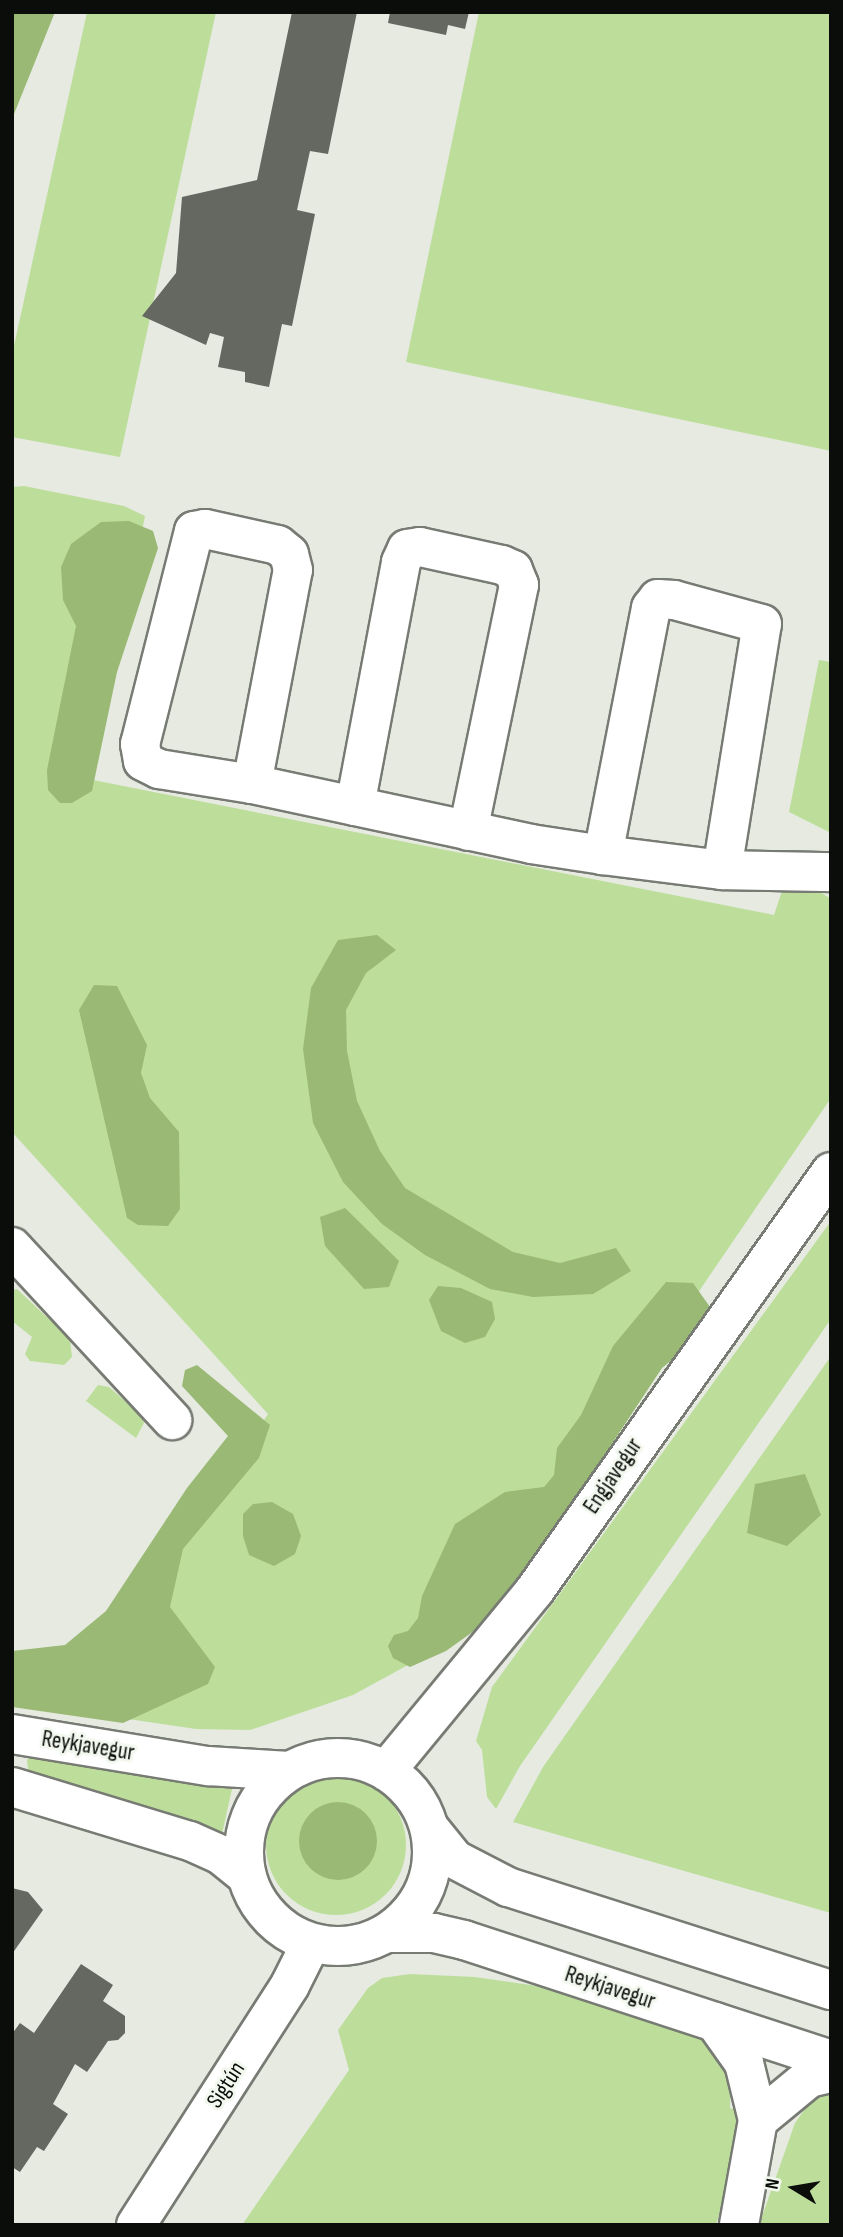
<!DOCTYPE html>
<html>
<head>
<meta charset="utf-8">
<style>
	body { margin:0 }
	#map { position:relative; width:843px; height:2237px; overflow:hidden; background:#e6eae1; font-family:"Sofia Sans Condensed",sans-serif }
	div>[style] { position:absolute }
	.green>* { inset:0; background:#bdde9b }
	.round { border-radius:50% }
	.forest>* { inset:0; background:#99b974 }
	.building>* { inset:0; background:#646860 }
	.roads { filter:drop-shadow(2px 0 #777b73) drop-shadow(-2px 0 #777b73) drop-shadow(0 2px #777b73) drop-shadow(0 -2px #777b73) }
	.minor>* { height:38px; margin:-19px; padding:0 19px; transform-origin:19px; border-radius:19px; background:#fff }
	.minor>.ring { margin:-19px; padding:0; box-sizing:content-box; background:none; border:38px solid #fff; border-radius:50% }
	span { translate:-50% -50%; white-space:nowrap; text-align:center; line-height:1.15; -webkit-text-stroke:6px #f3f8ef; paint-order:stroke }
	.street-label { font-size:23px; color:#0b0d0a }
	.frame { position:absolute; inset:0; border:14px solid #0b0d0a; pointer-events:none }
	.north { position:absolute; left:759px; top:2153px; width:70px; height:70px; -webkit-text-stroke:5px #f3f8ef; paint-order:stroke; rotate:281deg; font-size:19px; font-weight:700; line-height:28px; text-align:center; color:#0b0d0a }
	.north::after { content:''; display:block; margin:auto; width:24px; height:32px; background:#0b0d0a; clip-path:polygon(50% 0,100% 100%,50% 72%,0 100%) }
</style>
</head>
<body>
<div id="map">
	<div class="green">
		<i style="clip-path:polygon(87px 12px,216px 12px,120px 457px,12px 437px,12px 355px)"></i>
		<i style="clip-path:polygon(479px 12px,831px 12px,831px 451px,406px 362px)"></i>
		<i style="clip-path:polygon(24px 486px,124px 506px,145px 516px,93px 780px,774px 915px,784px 885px,817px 890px,831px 899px,831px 1098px,503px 1578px,408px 1665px,353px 1695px,250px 1730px,196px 1729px,74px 1711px,268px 1414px,12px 1132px,12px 487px)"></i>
		<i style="clip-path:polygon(819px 660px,831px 662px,831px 833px,789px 812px)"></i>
		<i style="clip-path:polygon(831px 1221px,831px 1319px,520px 1766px,496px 1809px,487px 1797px,482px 1750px,476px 1741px,492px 1687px)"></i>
		<i style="clip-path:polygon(17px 1289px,70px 1339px,72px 1357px,64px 1365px,30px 1361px,25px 1354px,32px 1337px,12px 1321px,12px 1290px)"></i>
		<i style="clip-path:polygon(831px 1356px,831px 1913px,513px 1822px,543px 1767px)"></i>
		<i style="clip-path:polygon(98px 1385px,109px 1387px,142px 1416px,144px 1423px,136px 1438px,86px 1401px)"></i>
		<i style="clip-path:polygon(34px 1752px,232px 1789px,222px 1834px,29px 1777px,27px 1760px)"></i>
		<i class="round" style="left:266px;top:1775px;width:140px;height:140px"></i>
		<i style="clip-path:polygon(410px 1974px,475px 1977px,558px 1989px,706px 2038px,720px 2053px,731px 2079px,730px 2108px,748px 2114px,716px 2225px,242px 2225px,349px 2070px,338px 2030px,368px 1988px,382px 1978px)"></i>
		<i style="clip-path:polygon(831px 2086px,831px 2225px,759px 2225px,795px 2123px,817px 2092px)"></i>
	</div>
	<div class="forest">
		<i style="clip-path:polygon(12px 12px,55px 12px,12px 119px)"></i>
		<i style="clip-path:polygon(129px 521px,153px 531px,158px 548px,117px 672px,92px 791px,72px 803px,60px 803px,48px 790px,47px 770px,76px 626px,63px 600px,61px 567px,71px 544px,101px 522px)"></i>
		<i style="clip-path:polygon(377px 935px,396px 950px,366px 973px,346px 1010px,347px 1051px,357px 1101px,380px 1151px,405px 1188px,513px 1252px,560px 1263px,616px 1248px,631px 1271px,593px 1294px,533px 1297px,490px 1289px,425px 1255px,382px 1224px,343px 1182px,313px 1123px,303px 1049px,311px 988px,338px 940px)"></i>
		<i style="clip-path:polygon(94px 985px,117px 986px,147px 1045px,141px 1073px,150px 1098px,179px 1132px,180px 1209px,168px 1226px,138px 1225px,127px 1218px,79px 1010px)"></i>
		<i style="clip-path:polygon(345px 1208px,399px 1261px,389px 1287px,364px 1289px,325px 1246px,320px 1217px)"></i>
		<i style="clip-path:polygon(666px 1282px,693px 1283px,710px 1307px,712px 1320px,704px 1333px,662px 1368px,576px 1498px,564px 1532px,499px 1613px,446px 1651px,410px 1667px,393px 1658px,388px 1646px,394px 1635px,408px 1631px,418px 1618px,422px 1596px,455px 1524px,505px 1492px,544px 1487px,554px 1475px,557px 1448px,581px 1415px,613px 1346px)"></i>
		<i style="clip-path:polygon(438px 1286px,461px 1288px,492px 1302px,495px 1319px,485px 1337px,465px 1343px,441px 1331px,429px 1300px)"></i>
		<i style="clip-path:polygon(197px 1365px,270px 1425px,259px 1458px,183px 1549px,170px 1607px,215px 1667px,208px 1684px,123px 1723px,12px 1707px,12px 1651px,65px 1645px,106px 1611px,187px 1488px,228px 1436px,182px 1386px,185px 1370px)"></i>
		<i style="clip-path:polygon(805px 1474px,821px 1515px,787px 1546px,747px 1533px,755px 1484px)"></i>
		<i style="clip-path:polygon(272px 1502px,293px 1514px,301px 1536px,295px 1554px,274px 1566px,249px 1555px,243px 1536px,243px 1514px,253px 1504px)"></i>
		<i class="round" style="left:299px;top:1802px;width:78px;height:78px"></i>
	</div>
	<div class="building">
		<i style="clip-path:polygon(292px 12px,357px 12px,328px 154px,310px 151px,297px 210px,315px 214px,292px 326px,282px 324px,269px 387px,245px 382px,245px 372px,218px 367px,224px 337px,210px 333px,206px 345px,142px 316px,176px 273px,182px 197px,257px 180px)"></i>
		<i style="clip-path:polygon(390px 12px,469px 12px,465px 29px,448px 25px,446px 35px,388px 23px)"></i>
		<i style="clip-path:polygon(12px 1888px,28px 1892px,43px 1910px,12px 1954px)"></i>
		<i style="clip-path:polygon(81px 1964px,113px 1985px,103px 2001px,125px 2016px,125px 2033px,118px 2040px,108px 2041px,87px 2072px,75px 2064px,53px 2104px,68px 2114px,44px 2151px,37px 2147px,20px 2172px,12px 2167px,12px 2034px,20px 2023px,34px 2033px)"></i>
	</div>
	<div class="roads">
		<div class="minor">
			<i style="left:252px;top:784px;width:218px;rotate:-79.2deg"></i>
			<i style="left:293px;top:570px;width:16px;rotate:-104deg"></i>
			<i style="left:289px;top:554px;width:14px;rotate:-141deg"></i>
			<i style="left:278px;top:545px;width:75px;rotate:-167.6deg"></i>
			<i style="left:205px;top:529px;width:11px;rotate:170deg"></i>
			<i style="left:194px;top:531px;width:220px;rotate:104.2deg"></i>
			<i style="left:140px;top:744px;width:17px;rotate:80deg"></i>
			<i style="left:143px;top:761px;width:18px;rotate:27deg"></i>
			<i style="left:159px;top:769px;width:94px;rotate:9.2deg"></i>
			<i style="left:252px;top:784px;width:285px;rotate:12.1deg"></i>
			<i style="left:531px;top:844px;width:73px;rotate:8.7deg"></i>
			<i style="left:603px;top:855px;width:120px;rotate:7.2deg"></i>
			<i style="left:722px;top:870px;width:249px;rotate:-80.8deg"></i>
			<i style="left:762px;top:624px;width:91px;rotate:-164.7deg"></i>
			<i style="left:674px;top:600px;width:16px;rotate:-176deg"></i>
			<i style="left:658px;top:599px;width:11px;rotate:128deg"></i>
			<i style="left:651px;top:608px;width:252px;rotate:101deg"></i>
			<i style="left:355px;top:806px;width:248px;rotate:-79.3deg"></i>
			<i style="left:401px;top:562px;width:14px;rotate:-65deg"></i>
			<i style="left:407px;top:549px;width:13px;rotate:-9deg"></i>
			<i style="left:420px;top:547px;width:84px;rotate:12.4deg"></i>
			<i style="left:502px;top:565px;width:12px;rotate:24deg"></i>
			<i style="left:513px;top:570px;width:16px;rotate:68deg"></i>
			<i style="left:519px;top:585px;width:251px;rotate:101.7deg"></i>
			<i style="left:722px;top:870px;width:109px;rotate:1.1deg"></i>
			<i style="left:12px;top:1247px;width:236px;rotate:47.2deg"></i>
			<i style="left:12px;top:1734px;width:199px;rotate:9.3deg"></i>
			<i style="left:208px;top:1766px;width:81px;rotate:3.5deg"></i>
			<i class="ring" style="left:244px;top:1758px;width:150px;height:150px"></i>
			<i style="left:386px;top:1771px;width:234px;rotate:-50.5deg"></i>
			<i style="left:535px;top:1590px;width:512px;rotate:-54.7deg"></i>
			<i style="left:12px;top:1787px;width:186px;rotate:16.9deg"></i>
			<i style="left:190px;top:1841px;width:34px;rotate:24deg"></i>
			<i style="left:221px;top:1855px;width:33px;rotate:39deg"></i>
			<i style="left:430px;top:1829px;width:38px;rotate:51deg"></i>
			<i style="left:454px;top:1859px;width:61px;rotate:27.4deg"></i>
			<i style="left:508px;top:1887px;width:339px;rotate:17.7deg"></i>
			<i style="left:387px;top:1933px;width:47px"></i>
			<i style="left:434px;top:1933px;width:31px;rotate:13deg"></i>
			<i style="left:464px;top:1940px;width:386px;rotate:18.1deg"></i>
			<i style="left:715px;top:2022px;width:50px;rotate:54.7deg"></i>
			<i style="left:744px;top:2063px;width:59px;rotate:76.2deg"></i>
			<i style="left:758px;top:2120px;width:107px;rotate:100.3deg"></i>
			<i style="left:758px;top:2120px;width:66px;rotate:-39.5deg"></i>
			<i style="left:809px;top:2078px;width:23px;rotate:-13deg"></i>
			<i style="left:136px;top:2225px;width:285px;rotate:-57.3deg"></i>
			<i style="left:290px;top:1985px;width:47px;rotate:-63.4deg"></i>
		</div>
	</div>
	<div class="street-label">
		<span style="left:613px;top:1476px;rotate:-56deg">Engjavegur</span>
		<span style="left:88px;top:1746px;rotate:9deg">Reykjavegur</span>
		<span style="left:610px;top:1988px;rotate:18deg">Reykjavegur</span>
		<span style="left:226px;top:2085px;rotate:-57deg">Sigtún</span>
	</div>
	<div class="frame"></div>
	<div class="north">N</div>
</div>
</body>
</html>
